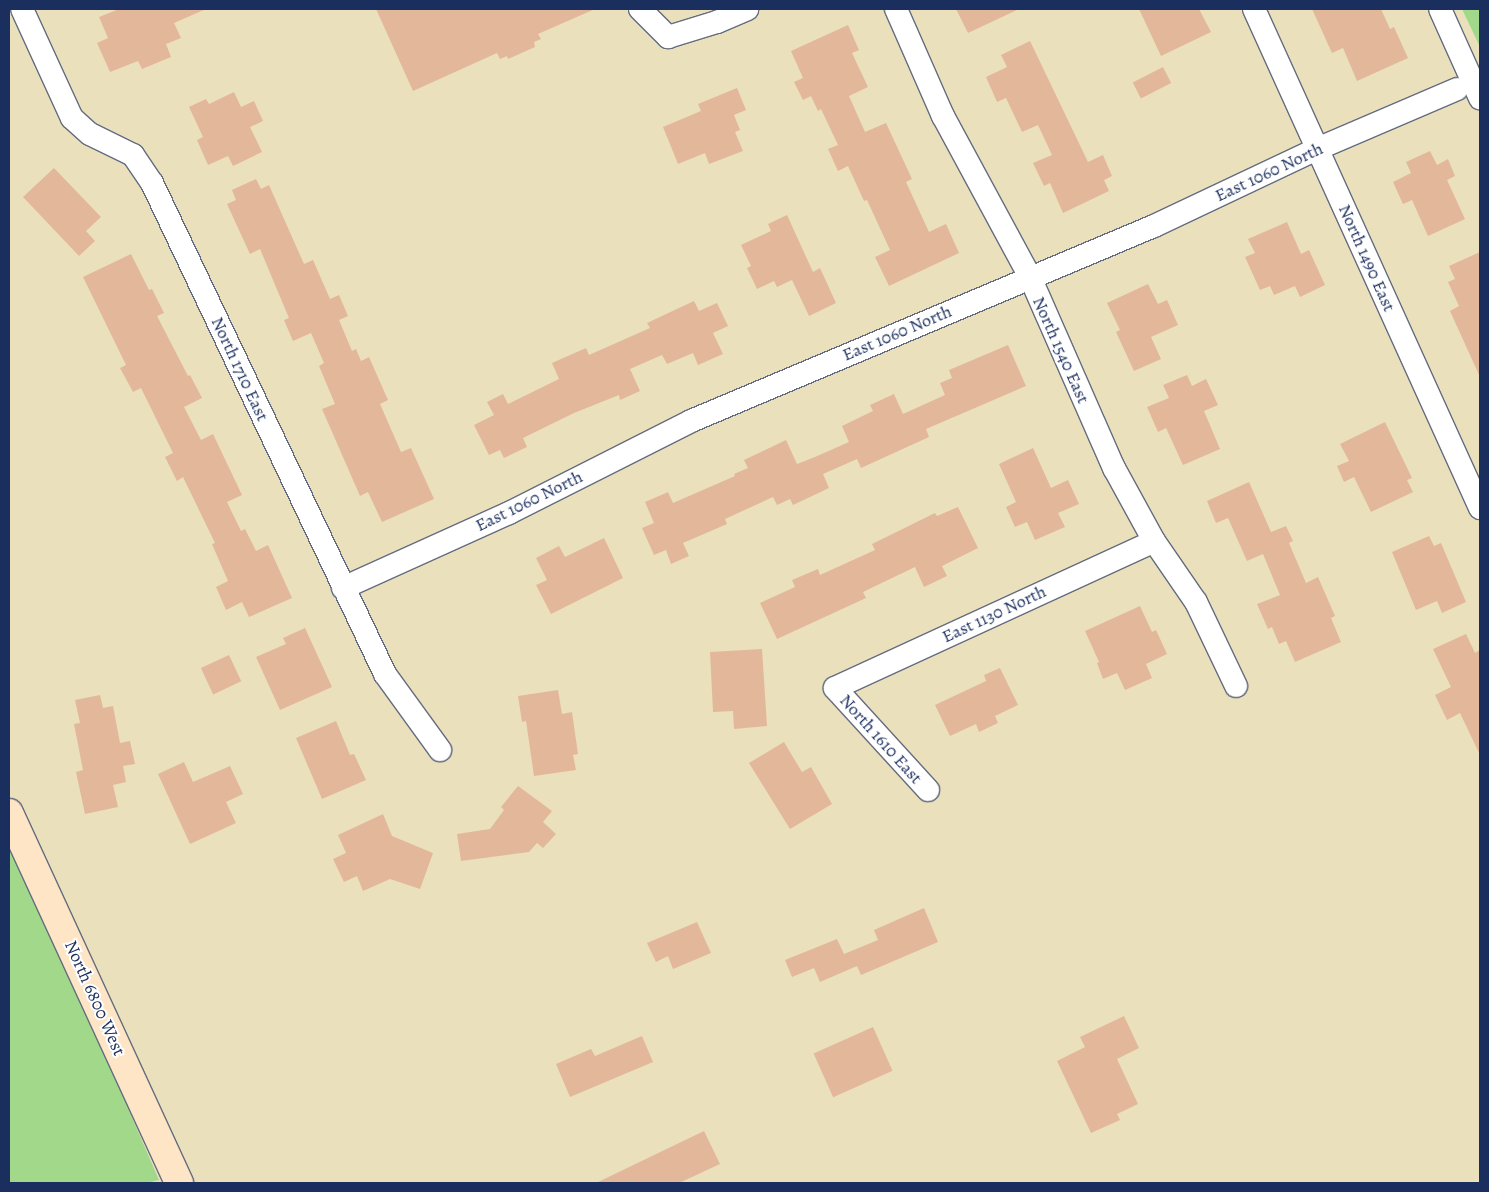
<!DOCTYPE html>
<html>
<head>
<meta charset="utf-8">
<style>
	body { margin:0 }
	#map { position:relative; width:1489px; height:1192px; overflow:hidden; background:#ebe0bc; font-family:Alegreya,serif }
	div>[style] { position:absolute }
	.green>* { inset:0; background:#a2d889 }
	.building>* { inset:0; background:#e3b799; transform-origin:0 0 }
	.roads { filter:drop-shadow(1px 0 #646d7f) drop-shadow(-1px 0 #646d7f) drop-shadow(0 1px #646d7f) drop-shadow(0 -1px #646d7f) }
	.street>* { height:22px; margin:-11px; padding:0 11px; transform-origin:11px; border-radius:11px; background:#fff }
	.secondary>* { height:28px; margin:-14px; padding:0 14px; transform-origin:14px; border-radius:14px; background:#fde5c5 }
	span { translate:-50% -50%; white-space:nowrap; text-align:center; line-height:1.15; -webkit-text-stroke:4px #fff; paint-order:stroke }
	.street-label { font-size:18px; color:#1b2f5e }
	.frame { position:absolute; inset:0; border:10px solid #1b2f5e; pointer-events:none }
</style>
</head>
<body>
<div id="map">
	<div class="green">
		<i style="clip-path:polygon(1462px 9px,1480px 9px,1480px 47px)"></i>
		<i style="clip-path:polygon(9px 832px,159px 1180px,146px 1183px,9px 1183px)"></i>
	</div>
	<div class="building">
		<i style="clip-path:polygon(119px 9px,206px 9px,174px 23px,181px 38px,166px 44px,171px 57px,142px 69px,138px 61px,110px 72px,97px 43px,108px 38px,99px 17px)"></i>
		<i style="clip-path:polygon(376px 9px,595px 9px,538px 34px,541px 39px,534px 42px,535px 47px,508px 59px,507px 56px,500px 59px,497px 53px,413px 91px)"></i>
		<i style="clip-path:polygon(956px 9px,1019px 9px,968px 33px)"></i>
		<i style="clip-path:polygon(1139px 9px,1199px 9px,1211px 32px,1161px 56px)"></i>
		<i style="clip-path:polygon(1312px 9px,1381px 9px,1390px 29px,1394px 27px,1408px 58px,1357px 81px,1343px 48px,1332px 53px)"></i>
		<i style="clip-path:polygon(848px 25px,859px 50px,852px 53px,868px 87px,849px 96px,865px 132px,886px 123px,912px 179px,906px 182px,929px 232px,946px 224px,959px 253px,889px 286px,875px 257px,890px 250px,867px 200px,864px 201px,848px 166px,838px 171px,828px 149px,838px 145px,821px 109px,818px 111px,811px 96px,803px 100px,794px 82px,803px 78px,791px 51px)"></i>
		<i style="clip-path:polygon(1030px 41px,1088px 162px,1103px 155px,1112px 176px,1104px 180px,1109px 191px,1063px 213px,1050px 183px,1044px 186px,1033px 163px,1052px 155px,1038px 125px,1022px 132px,1006px 98px,997px 102px,986px 77px,1007px 67px,1001px 55px)"></i>
		<i style="left:1163px;top:67px;width:18px;height:34px;rotate:63deg"></i>
		<i style="clip-path:polygon(737px 88px,746px 110px,734px 115px,740px 130px,735px 132px,743px 151px,709px 164px,705px 153px,678px 164px,663px 127px,701px 111px,698px 104px)"></i>
		<i style="clip-path:polygon(234px 92px,241px 107px,254px 101px,263px 121px,250px 127px,262px 152px,233px 166px,228px 156px,208px 165px,197px 140px,203px 137px,189px 107px,206px 99px,209px 104px)"></i>
		<i style="clip-path:polygon(1430px 151px,1437px 165px,1448px 159px,1455px 176px,1447px 180px,1465px 219px,1428px 236px,1412px 200px,1403px 204px,1393px 182px,1411px 173px,1406px 162px)"></i>
		<i style="clip-path:polygon(54px 168px,101px 217px,86px 231px,95px 241px,79px 256px,23px 197px)"></i>
		<i style="clip-path:polygon(256px 179px,261px 189px,269px 185px,304px 264px,313px 260px,330px 299px,339px 295px,348px 316px,339px 320px,352px 351px,356px 349px,361px 361px,369px 357px,388px 400px,380px 404px,401px 452px,411px 448px,434px 499px,382px 522px,368px 492px,360px 496px,322px 409px,335px 404px,319px 366px,324px 363px,311px 333px,293px 341px,284px 320px,289px 318px,260px 249px,250px 254px,227px 204px,236px 200px,232px 190px)"></i>
		<i style="clip-path:polygon(787px 215px,813px 272px,820px 268px,836px 303px,809px 316px,792px 280px,777px 287px,774px 281px,757px 289px,747px 268px,751px 266px,741px 245px,771px 231px,768px 224px)"></i>
		<i style="clip-path:polygon(1287px 222px,1301px 254px,1309px 250px,1325px 285px,1300px 297px,1295px 286px,1274px 295px,1270px 286px,1260px 290px,1245px 257px,1255px 253px,1248px 239px)"></i>
		<i style="clip-path:polygon(1480px 252px,1480px 377px,1450px 311px,1459px 306px,1448px 282px,1455px 279px,1449px 266px)"></i>
		<i style="clip-path:polygon(131px 254px,149px 290px,152px 289px,164px 313px,157px 316px,188px 376px,190px 375px,202px 398px,184px 407px,201px 440px,213px 434px,242px 495px,227px 502px,241px 531px,245px 529px,256px 551px,268px 545px,292px 598px,249px 617px,242px 602px,226px 610px,216px 587px,228px 581px,212px 544px,215px 543px,183px 477px,177px 481px,165px 457px,173px 453px,141px 388px,133px 392px,120px 368px,126px 365px,83px 277px)"></i>
		<i style="clip-path:polygon(1148px 284px,1158px 304px,1167px 300px,1178px 325px,1151px 337px,1161px 359px,1134px 371px,1116px 332px,1120px 330px,1107px 303px)"></i>
		<i style="clip-path:polygon(694px 301px,699px 311px,717px 303px,728px 326px,713px 333px,723px 354px,698px 365px,693px 353px,667px 364px,662px 355px,630px 369px,640px 391px,620px 400px,619px 395px,574px 413px,523px 438px,527px 447px,504px 458px,500px 450px,489px 455px,474px 425px,494px 415px,487px 402px,503px 394px,508px 404px,559px 379px,552px 363px,586px 348px,589px 355px,650px 328px,647px 323px)"></i>
		<i style="clip-path:polygon(1008px 345px,1026px 386px,926px 429px,929px 437px,861px 468px,857px 459px,823px 474px,829px 488px,793px 505px,790px 499px,777px 505px,773px 497px,725px 519px,727px 524px,683px 543px,689px 556px,671px 564px,666px 550px,654px 555px,642px 528px,654px 523px,645px 502px,668px 492px,673px 503px,735px 476px,734px 474px,748px 468px,744px 460px,786px 440px,797px 464px,815px 457px,849px 442px,842px 426px,873px 411px,870px 405px,894px 394px,903px 414px,945px 395px,940px 383px,952px 378px,949px 370px)"></i>
		<i style="clip-path:polygon(1187px 375px,1192px 386px,1206px 379px,1218px 405px,1204px 411px,1220px 449px,1183px 465px,1166px 428px,1158px 432px,1147px 407px,1169px 398px,1163px 385px)"></i>
		<i style="clip-path:polygon(1385px 422px,1412px 478px,1407px 480px,1413px 492px,1371px 512px,1354px 477px,1344px 482px,1337px 466px,1349px 461px,1340px 444px)"></i>
		<i style="clip-path:polygon(1033px 448px,1051px 488px,1068px 480px,1079px 504px,1058px 513px,1065px 527px,1035px 540px,1027px 522px,1015px 527px,1006px 507px,1016px 502px,999px 464px)"></i>
		<i style="clip-path:polygon(1249px 482px,1271px 532px,1286px 526px,1293px 541px,1289px 543px,1306px 583px,1318px 577px,1335px 616px,1331px 618px,1341px 642px,1295px 662px,1286px 641px,1279px 644px,1272px 627px,1268px 629px,1257px 604px,1280px 595px,1263px 554px,1247px 561px,1228px 518px,1216px 523px,1207px 501px)"></i>
		<i style="clip-path:polygon(958px 507px,978px 548px,942px 566px,947px 576px,924px 587px,915px 567px,863px 592px,866px 598px,777px 639px,760px 603px,795px 587px,792px 580px,818px 569px,820px 575px,875px 550px,872px 544px,935px 513px,937px 516px)"></i>
		<i style="clip-path:polygon(1429px 536px,1434px 546px,1441px 543px,1466px 602px,1442px 613px,1437px 601px,1416px 610px,1392px 552px)"></i>
		<i style="clip-path:polygon(604px 538px,623px 578px,551px 614px,536px 585px,547px 580px,536px 558px,559px 546px,565px 557px)"></i>
		<i style="clip-path:polygon(1140px 606px,1152px 632px,1156px 630px,1167px 654px,1146px 664px,1152px 678px,1125px 690px,1117px 673px,1103px 679px,1097px 663px,1099px 662px,1085px 631px)"></i>
		<i style="clip-path:polygon(305px 628px,332px 687px,280px 710px,256px 657px,286px 644px,283px 638px)"></i>
		<i style="clip-path:polygon(1466px 634px,1475px 653px,1480px 650px,1480px 755px,1460px 713px,1447px 720px,1435px 695px,1451px 687px,1433px 649px)"></i>
		<i style="clip-path:polygon(762px 649px,767px 726px,734px 729px,733px 711px,713px 712px,710px 652px)"></i>
		<i style="left:229px;top:655px;width:29px;height:31px;rotate:65deg"></i>
		<i style="clip-path:polygon(1000px 668px,1018px 705px,995px 716px,998px 723px,979px 732px,976px 724px,950px 736px,935px 705px,986px 681px,984px 675px)"></i>
		<i style="clip-path:polygon(558px 690px,562px 714px,572px 712px,578px 754px,573px 755px,576px 770px,534px 776px,526px 721px,522px 722px,518px 696px)"></i>
		<i style="clip-path:polygon(100px 695px,103px 708px,113px 706px,120px 743px,130px 741px,135px 764px,123px 766px,126px 782px,113px 785px,118px 807px,85px 814px,76px 772px,83px 770px,74px 724px,80px 723px,75px 700px)"></i>
		<i style="clip-path:polygon(336px 721px,350px 755px,354px 754px,366px 780px,322px 799px,296px 738px)"></i>
		<i style="clip-path:polygon(784px 742px,802px 772px,811px 767px,832px 804px,790px 829px,749px 763px)"></i>
		<i style="clip-path:polygon(184px 762px,193px 782px,230px 766px,243px 794px,226px 802px,236px 823px,190px 844px,158px 774px)"></i>
		<i style="clip-path:polygon(518px 786px,552px 811px,543px 822px,556px 834px,543px 848px,537px 843px,529px 852px,461px 861px,457px 834px,490px 829px,504px 810px,501px 807px)"></i>
		<i style="clip-path:polygon(383px 814px,392px 836px,433px 853px,420px 889px,390px 879px,363px 891px,357px 876px,344px 882px,333px 859px,346px 853px,338px 835px)"></i>
		<i style="clip-path:polygon(924px 908px,938px 942px,861px 975px,857px 966px,820px 982px,814px 968px,792px 977px,785px 960px,837px 939px,844px 954px,878px 940px,874px 930px)"></i>
		<i style="clip-path:polygon(697px 922px,711px 953px,673px 969px,668px 956px,656px 962px,647px 943px)"></i>
		<i style="clip-path:polygon(1124px 1016px,1139px 1048px,1117px 1059px,1138px 1104px,1117px 1114px,1120px 1120px,1091px 1133px,1057px 1061px,1085px 1047px,1080px 1037px)"></i>
		<i style="left:873px;top:1027px;width:48px;height:65px;rotate:66deg"></i>
		<i style="clip-path:polygon(642px 1036px,653px 1062px,570px 1097px,556px 1064px,591px 1049px,595px 1056px)"></i>
		<i style="clip-path:polygon(704px 1131px,720px 1164px,679px 1183px,596px 1183px)"></i>
	</div>
	<div class="roads">
		<div class="street">
			<i style="left:22px;top:9px;width:120px;rotate:65.4deg"></i>
			<i style="left:72px;top:118px;width:24px;rotate:42deg"></i>
			<i style="left:90px;top:134px;width:48px;rotate:26deg"></i>
			<i style="left:133px;top:155px;width:34px;rotate:56deg"></i>
			<i style="left:152px;top:183px;width:543px;rotate:64.61deg"></i>
			<i style="left:385px;top:674px;width:94px;rotate:54.1deg"></i>
			<i style="left:640px;top:9px;width:40px;rotate:45deg"></i>
			<i style="left:668px;top:37px;width:51px;rotate:-17deg"></i>
			<i style="left:717px;top:22px;width:33px;rotate:-23deg"></i>
			<i style="left:896px;top:9px;width:117px;rotate:66.3deg"></i>
			<i style="left:943px;top:116px;width:183px;rotate:61.6deg"></i>
			<i style="left:1030px;top:277px;width:209px;rotate:66.3deg"></i>
			<i style="left:1114px;top:468px;width:83px;rotate:61.3deg"></i>
			<i style="left:1154px;top:541px;width:74px;rotate:55.5deg"></i>
			<i style="left:1196px;top:602px;width:93px;rotate:64.5deg"></i>
			<i style="left:1254px;top:9px;width:548px;rotate:65.63deg"></i>
			<i style="left:1440px;top:9px;width:98px;rotate:65.8deg"></i>
			<i style="left:343px;top:588px;width:182px;rotate:-24.3deg"></i>
			<i style="left:509px;top:513px;width:204px;rotate:-26.8deg"></i>
			<i style="left:691px;top:421px;width:502px;rotate:-22.84deg"></i>
			<i style="left:1154px;top:226px;width:180px;rotate:-25.3deg"></i>
			<i style="left:1317px;top:149px;width:152px;rotate:-23.2deg"></i>
			<i style="left:928px;top:790px;width:138px;rotate:-132.4deg"></i>
			<i style="left:835px;top:688px;width:351px;rotate:-24.7deg"></i>
		</div>
		<div class="secondary">
			<i style="left:9px;top:813px;width:407px;rotate:65.3deg"></i>
		</div>
	</div>
	<div class="street-label">
		<span style="left:1269px;top:172px;rotate:-25deg">East 1060 North</span>
		<span style="left:1367px;top:258px;rotate:66deg">North 1490 East</span>
		<span style="left:897px;top:333px;rotate:-23deg">East 1060 North</span>
		<span style="left:1061px;top:350px;rotate:66deg">North 1540 East</span>
		<span style="left:240px;top:369px;rotate:65deg">North 1710 East</span>
		<span style="left:529px;top:501px;rotate:-26deg">East 1060 North</span>
		<span style="left:994px;top:614px;rotate:-25deg">East 1130 North</span>
		<span style="left:881px;top:739px;rotate:48deg">North 1610 East</span>
		<span style="left:95px;top:998px;rotate:66deg">North 6800 West</span>
	</div>
	<div class="frame"></div>
</div>
</body>
</html>
